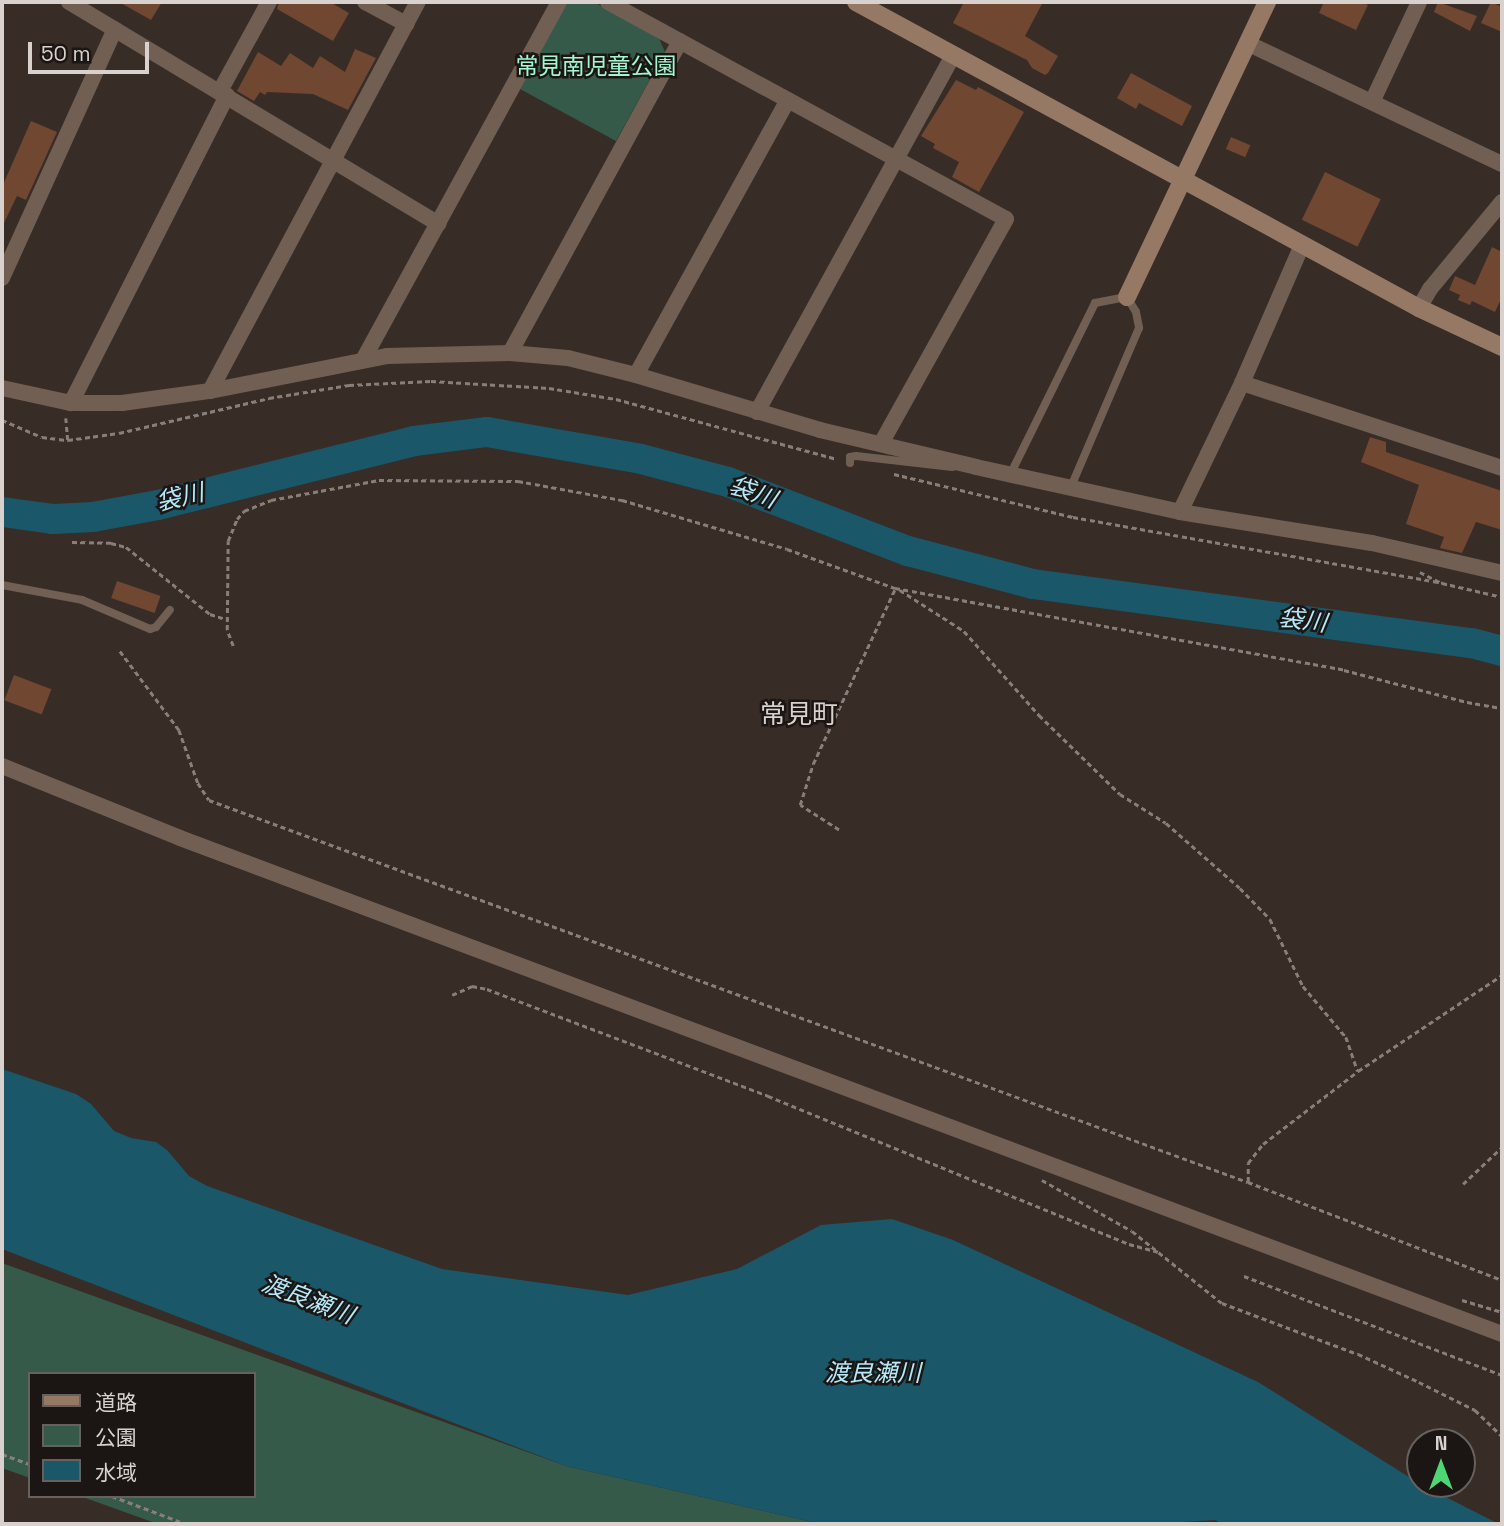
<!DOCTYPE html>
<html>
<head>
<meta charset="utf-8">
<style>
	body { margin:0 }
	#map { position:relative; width:1504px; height:1526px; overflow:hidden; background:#382c27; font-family:"Space Grotesk","Noto Sans JP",sans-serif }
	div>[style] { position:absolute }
	.green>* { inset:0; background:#355a49 }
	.water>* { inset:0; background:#1a5768 }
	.river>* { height:30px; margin:-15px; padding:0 15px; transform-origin:15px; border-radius:15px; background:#1a5768 }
	.building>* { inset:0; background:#704731; transform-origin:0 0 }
	.path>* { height:2.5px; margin-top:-1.25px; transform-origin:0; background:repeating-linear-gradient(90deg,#887e7a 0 5px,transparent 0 8.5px) }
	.lane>* { height:8px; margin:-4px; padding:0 4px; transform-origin:4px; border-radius:4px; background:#705f52 }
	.street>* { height:16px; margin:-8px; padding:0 8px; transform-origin:8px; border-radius:8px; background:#705f52 }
	.secondary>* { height:18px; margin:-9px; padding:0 9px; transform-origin:9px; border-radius:9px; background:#957965 }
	span { translate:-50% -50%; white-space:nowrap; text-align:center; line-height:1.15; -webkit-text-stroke:5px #1b1613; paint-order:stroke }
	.park-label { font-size:23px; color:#a4f6d0 }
	.water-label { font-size:24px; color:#b5e9fa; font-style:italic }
	.quarter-label { font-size:26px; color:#d9d1cd }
	.frame { position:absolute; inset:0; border:4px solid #d9d1cd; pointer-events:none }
	.legend { position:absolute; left:28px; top:1372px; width:228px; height:126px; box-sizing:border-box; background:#1b1613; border:2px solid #67615d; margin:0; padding:9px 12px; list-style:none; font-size:21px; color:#d9d1cd }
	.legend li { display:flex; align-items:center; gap:14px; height:35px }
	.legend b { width:35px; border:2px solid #67615d }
	.north { position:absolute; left:1406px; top:1428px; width:70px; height:70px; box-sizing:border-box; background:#1b1613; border:2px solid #67615d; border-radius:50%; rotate:0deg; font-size:19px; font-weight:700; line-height:28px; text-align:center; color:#d9d1cd }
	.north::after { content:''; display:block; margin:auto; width:24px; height:32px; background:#4ed675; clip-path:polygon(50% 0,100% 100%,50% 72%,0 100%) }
	.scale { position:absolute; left:28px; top:42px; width:121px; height:32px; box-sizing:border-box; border:4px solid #d9d1cd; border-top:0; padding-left:9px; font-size:21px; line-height:24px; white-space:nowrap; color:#d9d1cd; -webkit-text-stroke:5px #1b1613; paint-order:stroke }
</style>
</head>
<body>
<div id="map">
	<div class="green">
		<i style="clip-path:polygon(567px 2px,594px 2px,658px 36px,665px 52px,616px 141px,520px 89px)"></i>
		<i style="clip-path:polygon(2px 1263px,566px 1466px,821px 1524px,158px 1524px,80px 1496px,254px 1496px,254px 1374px,30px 1374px,30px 1478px,2px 1468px)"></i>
	</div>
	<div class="water">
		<i style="clip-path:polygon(2px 1069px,76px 1094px,91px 1104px,114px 1131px,131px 1138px,156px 1142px,167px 1150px,189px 1176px,207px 1186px,442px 1269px,628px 1295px,737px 1269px,821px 1225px,892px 1219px,953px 1240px,1258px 1382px,1420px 1484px,1499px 1524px,1223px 1524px,1215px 1520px,1151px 1524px,821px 1524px,566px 1466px,2px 1249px)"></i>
	</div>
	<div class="river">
		<i style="left:2px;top:512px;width:51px;rotate:7.8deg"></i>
		<i style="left:53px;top:519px;width:40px;rotate:-2.9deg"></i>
		<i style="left:93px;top:517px;width:66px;rotate:-10.5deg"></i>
		<i style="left:158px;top:505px;width:264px;rotate:-14deg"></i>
		<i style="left:414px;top:441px;width:74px;rotate:-7deg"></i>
		<i style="left:487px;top:432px;width:156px;rotate:9.9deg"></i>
		<i style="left:641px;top:459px;width:90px;rotate:14.8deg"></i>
		<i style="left:728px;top:482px;width:193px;rotate:21deg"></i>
		<i style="left:908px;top:551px;width:129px;rotate:14.8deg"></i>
		<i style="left:1033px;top:584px;width:443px;rotate:7.7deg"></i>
		<i style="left:1472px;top:643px;width:31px;rotate:15deg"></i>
	</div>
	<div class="building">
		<i style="clip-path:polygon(119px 2px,162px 2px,151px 20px)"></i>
		<i style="clip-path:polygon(279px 2px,330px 2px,349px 13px,333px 41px,277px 9px)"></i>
		<i style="clip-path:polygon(964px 2px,1043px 2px,1025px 36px,1058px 56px,1048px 73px,1045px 75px,1032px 68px,1027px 60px,953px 23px)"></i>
		<i style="clip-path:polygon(1324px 2px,1361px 2px,1368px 5px,1356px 30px,1319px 13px)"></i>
		<i style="clip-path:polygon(1438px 2px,1477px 16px,1470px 31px,1434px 12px)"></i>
		<i style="clip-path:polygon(1491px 2px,1502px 7px,1502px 32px,1481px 23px)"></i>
		<i style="clip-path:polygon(355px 49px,376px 58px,348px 110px,313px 94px,267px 92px,265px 95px,260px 92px,254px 101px,237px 91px,258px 52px,281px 66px,290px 53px,313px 68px,320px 56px,345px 72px)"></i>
		<i style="clip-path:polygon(1131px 73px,1192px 106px,1182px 126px,1139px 103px,1136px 109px,1117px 98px)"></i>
		<i style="clip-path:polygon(956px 80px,976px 90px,978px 87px,1024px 112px,979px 192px,952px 177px,959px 162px,933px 148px,935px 144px,921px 136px)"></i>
		<i style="clip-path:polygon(31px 121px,57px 132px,26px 200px,17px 196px,2px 227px,2px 187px)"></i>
		<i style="left:1231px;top:137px;width:21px;height:13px;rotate:23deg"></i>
		<i style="left:1325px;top:172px;width:62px;height:53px;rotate:26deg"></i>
		<i style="clip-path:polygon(1492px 247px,1502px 252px,1502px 297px,1495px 312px,1472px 301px,1470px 305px,1458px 300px,1460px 295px,1449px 290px,1455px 276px,1475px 285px)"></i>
		<i style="clip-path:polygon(1370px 437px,1386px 442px,1386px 452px,1502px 491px,1502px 530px,1476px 522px,1462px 553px,1440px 548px,1444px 537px,1406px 524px,1419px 485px,1361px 462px)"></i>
		<i style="left:117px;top:581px;width:46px;height:18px;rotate:19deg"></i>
		<i style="left:14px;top:675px;width:40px;height:27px;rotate:21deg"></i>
	</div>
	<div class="path">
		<i style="left:66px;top:418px;width:22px;rotate:85deg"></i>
		<i style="left:2px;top:420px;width:43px;rotate:23deg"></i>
		<i style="left:42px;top:437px;width:26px;rotate:7deg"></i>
		<i style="left:68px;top:440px;width:51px;rotate:-7.8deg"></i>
		<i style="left:119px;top:433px;width:154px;rotate:-13.1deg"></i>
		<i style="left:269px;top:398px;width:81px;rotate:-9.2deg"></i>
		<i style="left:349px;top:385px;width:82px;rotate:-2.8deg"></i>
		<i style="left:431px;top:381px;width:118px;rotate:3.4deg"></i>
		<i style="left:549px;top:388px;width:68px;rotate:9.3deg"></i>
		<i style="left:616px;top:399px;width:229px;rotate:15.2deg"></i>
		<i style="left:894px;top:474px;width:184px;rotate:13.5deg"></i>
		<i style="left:1073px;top:517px;width:375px;rotate:10.1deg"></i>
		<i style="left:72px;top:542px;width:39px;rotate:1deg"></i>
		<i style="left:111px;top:543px;width:16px;rotate:15deg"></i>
		<i style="left:126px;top:547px;width:107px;rotate:38.6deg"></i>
		<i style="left:210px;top:614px;width:19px;rotate:18deg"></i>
		<i style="left:1420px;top:572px;width:25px;rotate:27deg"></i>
		<i style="left:1442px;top:583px;width:62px;rotate:13.1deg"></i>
		<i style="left:900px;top:590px;width:76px;rotate:32.6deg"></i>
		<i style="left:964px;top:631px;width:113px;rotate:48.2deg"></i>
		<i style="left:1039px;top:715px;width:113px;rotate:44.3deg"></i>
		<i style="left:1120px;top:794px;width:54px;rotate:32.2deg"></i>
		<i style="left:1166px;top:823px;width:98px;rotate:41.3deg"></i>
		<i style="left:1240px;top:888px;width:43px;rotate:45.9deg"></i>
		<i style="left:1270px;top:919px;width:75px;rotate:63.8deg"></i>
		<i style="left:1303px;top:986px;width:67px;rotate:49.9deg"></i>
		<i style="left:1346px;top:1037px;width:36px;rotate:71deg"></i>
		<i style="left:233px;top:646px;width:17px;rotate:-111deg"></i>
		<i style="left:227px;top:630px;width:89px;rotate:-89.4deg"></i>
		<i style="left:228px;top:541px;width:24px;rotate:-68deg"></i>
		<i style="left:237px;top:519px;width:11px;rotate:-49deg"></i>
		<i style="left:244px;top:511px;width:29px;rotate:-22deg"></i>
		<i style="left:271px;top:500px;width:110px;rotate:-10.5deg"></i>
		<i style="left:379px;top:480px;width:139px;rotate:0.4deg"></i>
		<i style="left:518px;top:481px;width:106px;rotate:10.4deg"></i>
		<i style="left:622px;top:500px;width:172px;rotate:16.5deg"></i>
		<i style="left:787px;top:549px;width:115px;rotate:19.9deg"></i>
		<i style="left:895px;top:588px;width:456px;rotate:10.3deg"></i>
		<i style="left:1344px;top:670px;width:127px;rotate:14.6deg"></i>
		<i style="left:1467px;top:702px;width:36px;rotate:10deg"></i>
		<i style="left:120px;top:651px;width:99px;rotate:53.2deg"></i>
		<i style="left:179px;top:730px;width:56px;rotate:70.3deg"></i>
		<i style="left:198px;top:783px;width:20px;rotate:57deg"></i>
		<i style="left:209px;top:800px;width:1107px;rotate:20.19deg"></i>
		<i style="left:1248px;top:1182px;width:272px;rotate:21.1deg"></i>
		<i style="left:839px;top:830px;width:46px;rotate:-147.3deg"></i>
		<i style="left:800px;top:805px;width:43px;rotate:-72.4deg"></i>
		<i style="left:813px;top:764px;width:193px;rotate:-64.9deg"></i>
		<i style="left:452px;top:995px;width:22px;rotate:-24deg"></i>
		<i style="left:472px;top:986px;width:15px;rotate:11deg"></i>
		<i style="left:487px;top:989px;width:301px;rotate:20.8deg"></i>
		<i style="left:768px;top:1096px;width:390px;rotate:22.3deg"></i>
		<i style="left:1129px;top:1244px;width:30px;rotate:15deg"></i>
		<i style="left:1042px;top:1180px;width:103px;rotate:29.5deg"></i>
		<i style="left:1132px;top:1231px;width:115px;rotate:38.7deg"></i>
		<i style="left:1222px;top:1303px;width:145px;rotate:20.6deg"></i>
		<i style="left:1358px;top:1354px;width:67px;rotate:24.7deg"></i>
		<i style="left:1419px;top:1382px;width:63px;rotate:26.6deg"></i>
		<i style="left:1475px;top:1410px;width:37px;rotate:44deg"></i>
		<i style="left:1248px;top:1182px;width:19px;rotate:-90deg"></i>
		<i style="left:1248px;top:1163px;width:24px;rotate:-52deg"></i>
		<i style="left:1263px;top:1144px;width:120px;rotate:-37.5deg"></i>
		<i style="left:1358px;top:1071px;width:173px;rotate:-33.7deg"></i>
		<i style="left:1463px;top:1184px;width:54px;rotate:-43.5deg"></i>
		<i style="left:1244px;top:1276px;width:276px;rotate:21deg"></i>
		<i style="left:1462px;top:1300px;width:42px;rotate:16.7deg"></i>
		<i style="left:2px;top:1454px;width:30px;rotate:20deg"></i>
		<i style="left:112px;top:1496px;width:79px;rotate:20.7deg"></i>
	</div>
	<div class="lane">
		<i style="left:850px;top:463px;width:6px;rotate:-90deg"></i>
		<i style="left:850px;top:457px;width:6px;rotate:-9deg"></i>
		<i style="left:856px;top:456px;width:97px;rotate:6.5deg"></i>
		<i style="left:1010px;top:475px;width:192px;rotate:-63.7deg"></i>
		<i style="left:1095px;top:303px;width:33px;rotate:-11deg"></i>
		<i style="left:1127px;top:297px;width:17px;rotate:59deg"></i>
		<i style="left:1136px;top:312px;width:16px;rotate:79deg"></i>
		<i style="left:1139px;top:328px;width:173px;rotate:113.2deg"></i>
		<i style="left:2px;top:585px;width:81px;rotate:10.6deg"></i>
		<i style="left:82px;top:600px;width:74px;rotate:23.1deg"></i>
		<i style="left:150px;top:629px;width:6px;rotate:-18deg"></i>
		<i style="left:156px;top:627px;width:22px;rotate:-51deg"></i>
	</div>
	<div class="street">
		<i style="left:69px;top:2px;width:431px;rotate:31deg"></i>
		<i style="left:365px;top:2px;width:47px;rotate:28.2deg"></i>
		<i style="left:608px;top:2px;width:453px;rotate:28.6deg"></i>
		<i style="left:1006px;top:219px;width:257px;rotate:119.1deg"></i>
		<i style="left:1247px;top:43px;width:282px;rotate:25.4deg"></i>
		<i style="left:220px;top:91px;width:102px;rotate:-61.2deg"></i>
		<i style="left:1372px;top:102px;width:110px;rotate:-64.8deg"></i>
		<i style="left:2px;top:278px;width:273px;rotate:-65.6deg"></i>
		<i style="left:1419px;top:308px;width:22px;rotate:-60deg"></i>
		<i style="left:1430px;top:289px;width:113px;rotate:-50.4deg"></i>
		<i style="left:510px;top:353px;width:355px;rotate:-61.4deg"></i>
		<i style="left:363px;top:360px;width:408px;rotate:-61.3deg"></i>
		<i style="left:636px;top:375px;width:314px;rotate:-61.1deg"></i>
		<i style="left:1242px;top:383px;width:274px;rotate:18.1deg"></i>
		<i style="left:2px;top:388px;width:71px;rotate:12.3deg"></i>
		<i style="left:71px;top:403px;width:51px"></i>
		<i style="left:122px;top:403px;width:89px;rotate:-7.8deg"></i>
		<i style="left:210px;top:391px;width:180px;rotate:-11.2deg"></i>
		<i style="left:387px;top:356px;width:123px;rotate:-1.4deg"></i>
		<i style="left:510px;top:353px;width:58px;rotate:4.9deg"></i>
		<i style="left:568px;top:358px;width:70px;rotate:14deg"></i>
		<i style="left:636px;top:375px;width:192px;rotate:16.6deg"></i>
		<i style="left:820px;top:430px;width:160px;rotate:13.3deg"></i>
		<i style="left:976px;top:467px;width:209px;rotate:12.4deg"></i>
		<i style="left:1180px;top:512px;width:194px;rotate:9.2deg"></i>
		<i style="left:1372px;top:543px;width:133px;rotate:13deg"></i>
		<i style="left:210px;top:391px;width:441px;rotate:-61.9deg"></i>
		<i style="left:71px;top:403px;width:345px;rotate:-63.1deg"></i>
		<i style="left:757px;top:412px;width:407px;rotate:-61.2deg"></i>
		<i style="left:1180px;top:512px;width:143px;rotate:-64.3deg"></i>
		<i style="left:1242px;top:383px;width:150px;rotate:-66.5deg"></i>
		<i style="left:2px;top:766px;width:192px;rotate:22deg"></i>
		<i style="left:180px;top:838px;width:1412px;rotate:20.57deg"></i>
	</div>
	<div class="secondary">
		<i style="left:856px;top:2px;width:641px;rotate:28.52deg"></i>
		<i style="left:1419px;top:308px;width:92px;rotate:25.2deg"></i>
		<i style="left:1127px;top:297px;width:327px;rotate:-64.6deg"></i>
	</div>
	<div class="park-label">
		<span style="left:596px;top:66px">常見南児童公園</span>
	</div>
	<div class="water-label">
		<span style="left:753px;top:492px;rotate:20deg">袋川</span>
		<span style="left:180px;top:497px;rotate:-13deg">袋川</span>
		<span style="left:1303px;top:620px;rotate:8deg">袋川</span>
		<span style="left:308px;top:1299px;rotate:21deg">渡良瀬川</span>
		<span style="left:873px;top:1373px">渡良瀬川</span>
	</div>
	<div class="quarter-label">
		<span style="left:799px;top:715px">常見町</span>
	</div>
	<div class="frame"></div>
	<ul class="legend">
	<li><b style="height:9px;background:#957965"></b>道路</li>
	<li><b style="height:19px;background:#355a49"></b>公園</li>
	<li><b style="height:19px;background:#1a5768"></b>水域</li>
	</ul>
	<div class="north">N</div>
	<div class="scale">50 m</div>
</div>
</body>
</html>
